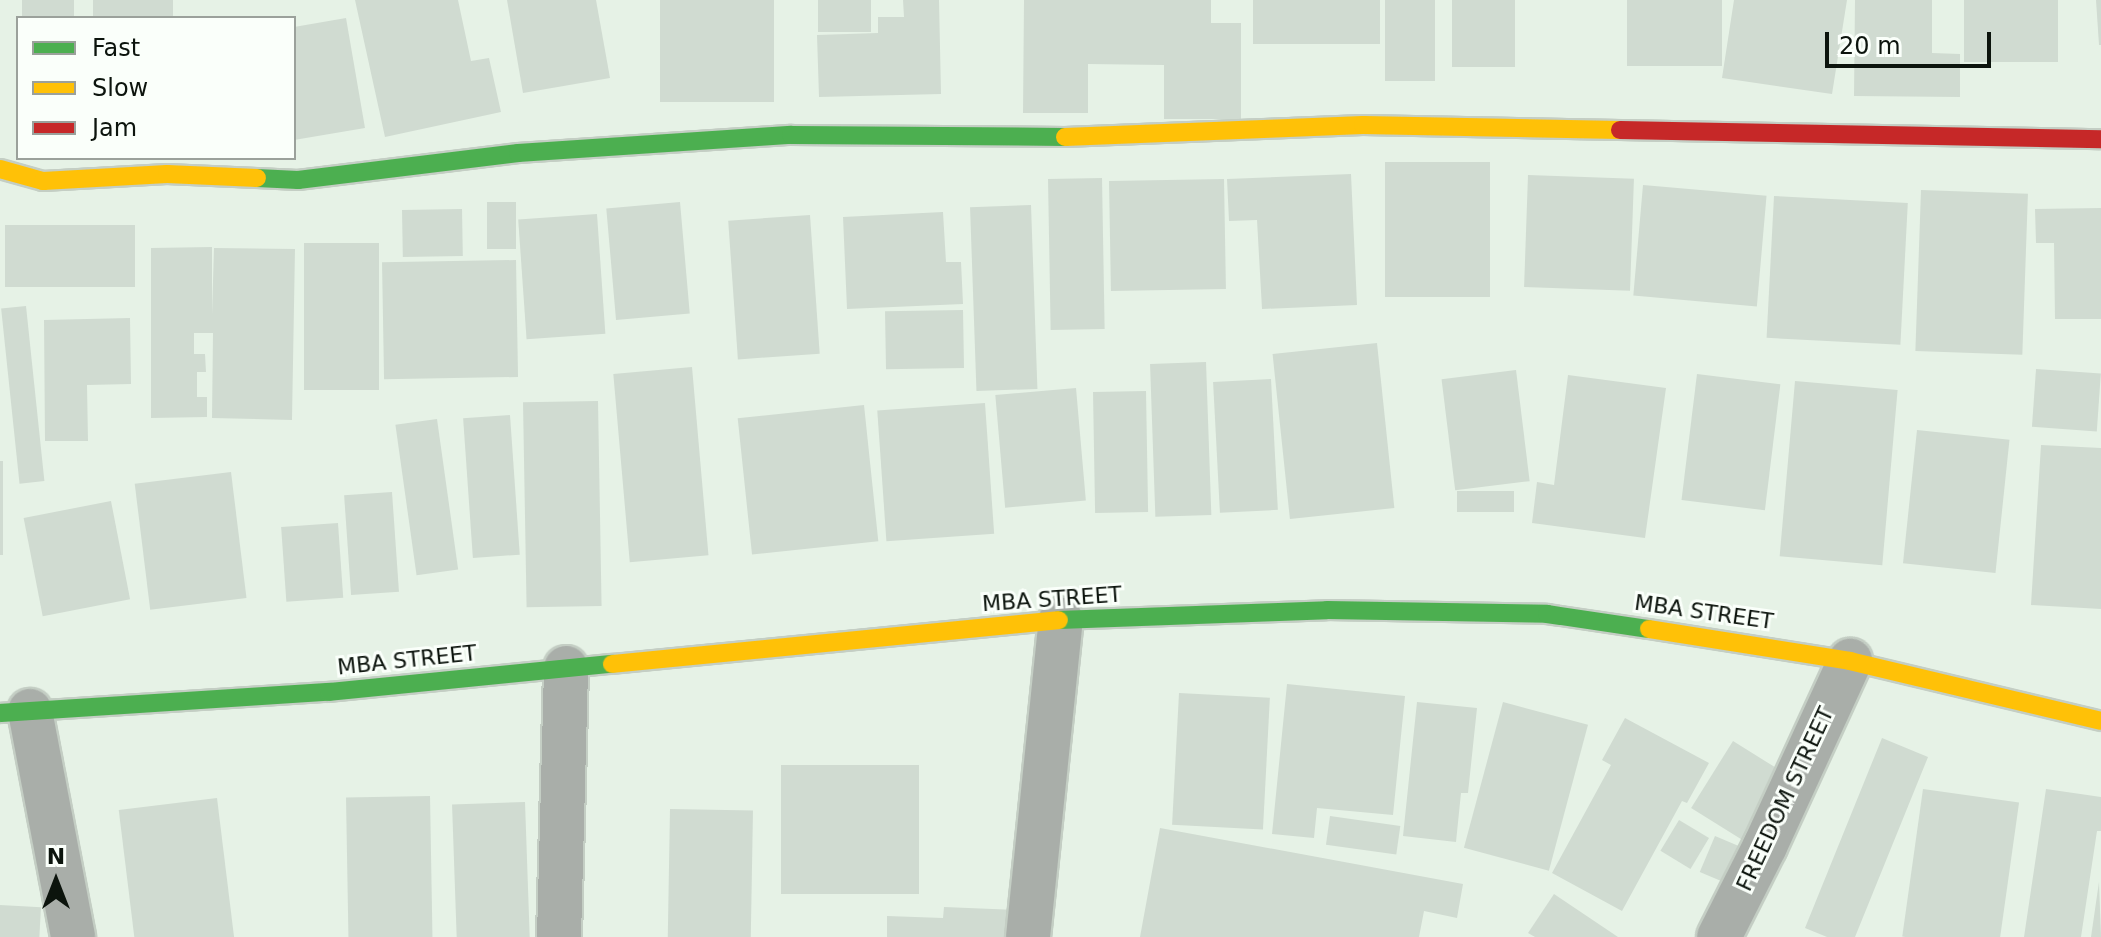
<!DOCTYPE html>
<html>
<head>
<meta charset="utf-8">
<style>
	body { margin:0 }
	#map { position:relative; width:2101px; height:937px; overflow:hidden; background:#e6f2e6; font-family:"DejaVu Sans",sans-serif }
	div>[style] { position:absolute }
	.building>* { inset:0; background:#d0dbd1; transform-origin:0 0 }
	.roads { filter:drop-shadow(2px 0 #c4cec4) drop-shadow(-2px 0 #c4cec4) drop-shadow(0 2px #c4cec4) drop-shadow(0 -2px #c4cec4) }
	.street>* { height:44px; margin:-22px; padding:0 22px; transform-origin:22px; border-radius:22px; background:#a9aea9 }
	.fast>* { height:18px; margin:-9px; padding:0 9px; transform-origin:9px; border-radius:9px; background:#4caf50 }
	.slow>* { height:18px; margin:-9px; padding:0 9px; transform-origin:9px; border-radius:9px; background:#ffc107 }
	.jam>* { height:18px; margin:-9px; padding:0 9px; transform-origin:9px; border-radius:9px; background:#c62828 }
	span { translate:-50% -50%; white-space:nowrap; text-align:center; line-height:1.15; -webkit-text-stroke:6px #fafffa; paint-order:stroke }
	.street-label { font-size:22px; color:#0c140d }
	.legend { position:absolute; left:16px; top:16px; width:280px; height:144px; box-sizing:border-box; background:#fafffa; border:2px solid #9ba19b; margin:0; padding:10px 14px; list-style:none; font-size:24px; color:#0c140d }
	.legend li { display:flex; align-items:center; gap:16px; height:40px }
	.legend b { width:40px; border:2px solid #9ba19b }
	.north { position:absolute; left:16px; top:841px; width:80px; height:80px; -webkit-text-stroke:6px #fafffa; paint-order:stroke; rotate:0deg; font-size:22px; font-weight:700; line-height:32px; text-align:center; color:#0c140d }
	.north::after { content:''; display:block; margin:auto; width:28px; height:36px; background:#0c140d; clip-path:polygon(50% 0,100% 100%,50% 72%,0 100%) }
	.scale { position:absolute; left:1825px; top:32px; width:166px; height:36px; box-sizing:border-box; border:4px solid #0c140d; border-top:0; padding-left:10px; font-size:24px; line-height:28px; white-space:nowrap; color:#0c140d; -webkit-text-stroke:6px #fafffa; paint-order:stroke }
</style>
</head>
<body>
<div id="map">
	<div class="building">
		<i style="left:22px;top:0;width:52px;height:18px"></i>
		<i style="left:93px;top:0;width:80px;height:18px"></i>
		<i style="clip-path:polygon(355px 0,458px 0,471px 61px,489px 58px,501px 112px,385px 137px)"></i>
		<i style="clip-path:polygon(507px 0,596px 0,610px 78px,523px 93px)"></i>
		<i style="left:660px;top:0;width:114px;height:102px"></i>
		<i style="left:818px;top:0;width:53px;height:32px"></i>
		<i style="clip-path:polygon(903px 0,939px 0,941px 94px,819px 97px,817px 35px,878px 33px,878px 17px,904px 17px)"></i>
		<i style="clip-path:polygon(1024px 0,1211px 0,1211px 23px,1241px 23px,1241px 119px,1164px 119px,1164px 65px,1088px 64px,1088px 113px,1023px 113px)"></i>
		<i style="left:1253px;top:0;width:127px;height:44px"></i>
		<i style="left:1385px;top:0;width:50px;height:81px"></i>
		<i style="left:1452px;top:0;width:63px;height:67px"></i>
		<i style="left:1627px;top:0;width:95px;height:66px"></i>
		<i style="clip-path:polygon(1734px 0,1847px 0,1832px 94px,1722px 78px)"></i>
		<i style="clip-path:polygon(1855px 0,1932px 0,1932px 53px,1960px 54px,1960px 97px,1854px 96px)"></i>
		<i style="left:1964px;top:0;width:94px;height:62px"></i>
		<i style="clip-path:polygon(2096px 0,2101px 0,2101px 45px,2099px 45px)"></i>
		<i style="clip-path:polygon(346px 18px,365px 128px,294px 140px,294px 27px)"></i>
		<i style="left:1385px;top:162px;width:105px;height:135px"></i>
		<i style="clip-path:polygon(1351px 174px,1357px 305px,1262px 309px,1257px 220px,1229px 221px,1227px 179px)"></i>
		<i style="left:1528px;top:175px;width:106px;height:112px;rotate:2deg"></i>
		<i style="left:1102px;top:178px;width:151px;height:54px;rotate:89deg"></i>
		<i style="left:1224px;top:179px;width:110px;height:115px;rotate:89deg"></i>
		<i style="left:1643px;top:185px;width:124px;height:111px;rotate:5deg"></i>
		<i style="left:1921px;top:190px;width:107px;height:161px;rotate:2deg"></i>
		<i style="left:1774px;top:196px;width:134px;height:142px;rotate:3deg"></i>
		<i style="left:487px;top:202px;width:29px;height:47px"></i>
		<i style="left:680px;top:202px;width:112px;height:74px;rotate:85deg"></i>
		<i style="left:1031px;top:205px;width:184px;height:61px;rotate:88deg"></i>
		<i style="clip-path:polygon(2101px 208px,2101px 319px,2055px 319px,2054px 243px,2036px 243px,2035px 209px)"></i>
		<i style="left:462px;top:209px;width:47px;height:60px;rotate:89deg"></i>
		<i style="clip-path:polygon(943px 212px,946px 262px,961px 262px,963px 304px,847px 309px,843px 217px)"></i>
		<i style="left:597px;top:214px;width:120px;height:79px;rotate:86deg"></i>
		<i style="left:810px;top:215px;width:139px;height:82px;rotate:86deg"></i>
		<i style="left:5px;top:225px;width:130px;height:62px"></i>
		<i style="left:304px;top:243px;width:75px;height:147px"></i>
		<i style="clip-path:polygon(212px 247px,212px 315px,214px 248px,295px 249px,292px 420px,212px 418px,213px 333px,194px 333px,194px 354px,205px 354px,206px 372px,197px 372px,197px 397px,207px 397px,207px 417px,151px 418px,151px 248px)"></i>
		<i style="left:516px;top:260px;width:117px;height:134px;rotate:89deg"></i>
		<i style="left:26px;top:306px;width:176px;height:25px;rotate:84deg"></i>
		<i style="left:963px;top:310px;width:58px;height:78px;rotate:89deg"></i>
		<i style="clip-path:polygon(130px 318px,131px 384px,87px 385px,88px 441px,45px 441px,44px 320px)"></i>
		<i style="left:1377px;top:343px;width:166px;height:105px;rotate:84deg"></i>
		<i style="left:1206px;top:362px;width:153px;height:56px;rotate:88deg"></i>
		<i style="left:692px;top:367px;width:189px;height:79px;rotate:85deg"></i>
		<i style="left:2036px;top:369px;width:65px;height:58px;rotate:4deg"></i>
		<i style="left:1516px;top:370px;width:112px;height:75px;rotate:83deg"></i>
		<i style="left:1697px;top:374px;width:84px;height:127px;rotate:7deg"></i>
		<i style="clip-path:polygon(1568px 375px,1666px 388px,1645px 538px,1532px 523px,1537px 482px,1554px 485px)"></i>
		<i style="left:1271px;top:379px;width:131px;height:58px;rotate:87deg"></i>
		<i style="left:1795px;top:381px;width:103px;height:176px;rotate:5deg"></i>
		<i style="left:1076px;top:388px;width:113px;height:81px;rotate:85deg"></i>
		<i style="left:1146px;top:391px;width:121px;height:53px;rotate:89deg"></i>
		<i style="left:598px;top:401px;width:205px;height:75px;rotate:89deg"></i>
		<i style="left:985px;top:403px;width:131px;height:108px;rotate:86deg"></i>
		<i style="left:864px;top:405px;width:137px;height:127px;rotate:84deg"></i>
		<i style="left:510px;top:415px;width:140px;height:47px;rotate:86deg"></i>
		<i style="left:437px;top:419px;width:152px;height:42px;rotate:82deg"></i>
		<i style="left:1917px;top:430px;width:93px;height:134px;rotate:6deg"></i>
		<i style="clip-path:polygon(2041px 445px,2101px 448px,2101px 609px,2031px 605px)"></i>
		<i style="left:0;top:461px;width:3px;height:94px"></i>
		<i style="left:231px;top:472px;width:127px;height:97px;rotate:83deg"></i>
		<i style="left:1514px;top:491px;width:21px;height:57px;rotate:90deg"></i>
		<i style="left:392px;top:492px;width:100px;height:48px;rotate:86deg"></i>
		<i style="left:111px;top:501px;width:100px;height:89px;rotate:79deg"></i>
		<i style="left:338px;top:523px;width:75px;height:57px;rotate:86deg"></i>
		<i style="clip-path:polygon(1287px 684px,1405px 696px,1393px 815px,1317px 808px,1314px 838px,1272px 834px)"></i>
		<i style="left:1179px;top:693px;width:91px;height:132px;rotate:3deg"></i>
		<i style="clip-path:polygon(1417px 702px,1477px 708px,1468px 793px,1461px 793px,1456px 842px,1403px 836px)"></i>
		<i style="left:1503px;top:702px;width:88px;height:151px;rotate:15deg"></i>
		<i style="clip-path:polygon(1625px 718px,1709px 763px,1687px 803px,1682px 801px,1622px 911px,1552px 873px,1611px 765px,1602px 760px)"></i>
		<i style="clip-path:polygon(1882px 738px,1928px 757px,1855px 937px,1827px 937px,1805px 928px)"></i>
		<i style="left:1733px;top:741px;width:61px;height:79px;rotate:32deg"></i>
		<i style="left:781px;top:765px;width:138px;height:129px"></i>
		<i style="left:1923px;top:789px;width:97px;height:149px;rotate:8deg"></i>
		<i style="clip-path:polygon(2046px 789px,2101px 797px,2101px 831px,2097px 831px,2081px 937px,2024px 937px)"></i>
		<i style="left:430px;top:796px;width:141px;height:84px;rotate:89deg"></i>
		<i style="left:217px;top:798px;width:140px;height:99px;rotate:83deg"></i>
		<i style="left:525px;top:802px;width:135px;height:73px;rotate:88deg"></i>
		<i style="left:670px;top:809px;width:83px;height:128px;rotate:1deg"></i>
		<i style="left:1330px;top:816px;width:71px;height:29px;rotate:8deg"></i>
		<i style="left:1679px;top:820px;width:35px;height:36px;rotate:31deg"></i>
		<i style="clip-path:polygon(1160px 828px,1463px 884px,1457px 918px,1424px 911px,1419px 937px,1140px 937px)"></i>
		<i style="left:1715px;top:836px;width:38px;height:39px;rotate:23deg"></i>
		<i style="clip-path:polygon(2099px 882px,2101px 937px,2091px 937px)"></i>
		<i style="clip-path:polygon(1554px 894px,1618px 937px,1535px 937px,1528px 933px)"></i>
		<i style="left:0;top:905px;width:41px;height:32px;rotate:3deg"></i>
		<i style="clip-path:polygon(944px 907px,1017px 910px,1016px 937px,887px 937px,887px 916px,943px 918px)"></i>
	</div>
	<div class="roads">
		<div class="street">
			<i style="left:30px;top:711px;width:230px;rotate:79.2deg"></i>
			<i style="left:559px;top:937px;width:269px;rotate:-88.5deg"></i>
			<i style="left:1028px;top:937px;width:319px;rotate:-84.1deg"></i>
			<i style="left:1719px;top:937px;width:102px;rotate:-63.2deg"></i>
			<i style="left:1765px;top:846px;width:204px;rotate:-65.3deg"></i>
		</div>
		<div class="fast">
			<i style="left:257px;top:178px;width:41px;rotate:2.8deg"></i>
			<i style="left:298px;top:180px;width:222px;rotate:-7deg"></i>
			<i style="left:518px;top:153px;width:274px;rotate:-3.8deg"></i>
			<i style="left:791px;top:135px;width:274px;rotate:0.4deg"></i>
			<i style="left:1059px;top:620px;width:268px;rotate:-2.1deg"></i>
			<i style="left:1327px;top:610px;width:220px;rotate:1deg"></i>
			<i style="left:1547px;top:614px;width:103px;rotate:8.4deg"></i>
			<i style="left:0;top:713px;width:330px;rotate:-3.7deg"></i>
			<i style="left:329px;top:692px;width:284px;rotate:-5.7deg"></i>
		</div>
		<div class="slow">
			<i style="left:1065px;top:137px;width:298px;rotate:-2.3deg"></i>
			<i style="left:1363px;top:125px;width:257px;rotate:1.1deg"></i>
			<i style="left:0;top:169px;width:45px;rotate:15.6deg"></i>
			<i style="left:43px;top:181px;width:124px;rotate:-3.2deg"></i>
			<i style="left:167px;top:174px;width:90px;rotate:2.5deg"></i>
			<i style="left:1649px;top:629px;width:204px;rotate:9deg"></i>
			<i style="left:1850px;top:661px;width:258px;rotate:13.4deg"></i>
			<i style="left:612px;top:664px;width:449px;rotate:-5.6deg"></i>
		</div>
		<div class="jam">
			<i style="left:1620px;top:130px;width:481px;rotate:1.1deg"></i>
		</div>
	</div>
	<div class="street-label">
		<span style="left:1052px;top:599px;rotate:-4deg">MBA STREET</span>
		<span style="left:1704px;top:612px;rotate:8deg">MBA STREET</span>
		<span style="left:407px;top:660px;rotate:-6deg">MBA STREET</span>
		<span style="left:1785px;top:799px;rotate:-65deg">FREEDOM STREET</span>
	</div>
	<ul class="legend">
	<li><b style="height:10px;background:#4caf50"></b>Fast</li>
	<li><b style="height:10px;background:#ffc107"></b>Slow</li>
	<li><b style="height:10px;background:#c62828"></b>Jam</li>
	</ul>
	<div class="north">N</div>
	<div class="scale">20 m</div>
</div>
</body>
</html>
